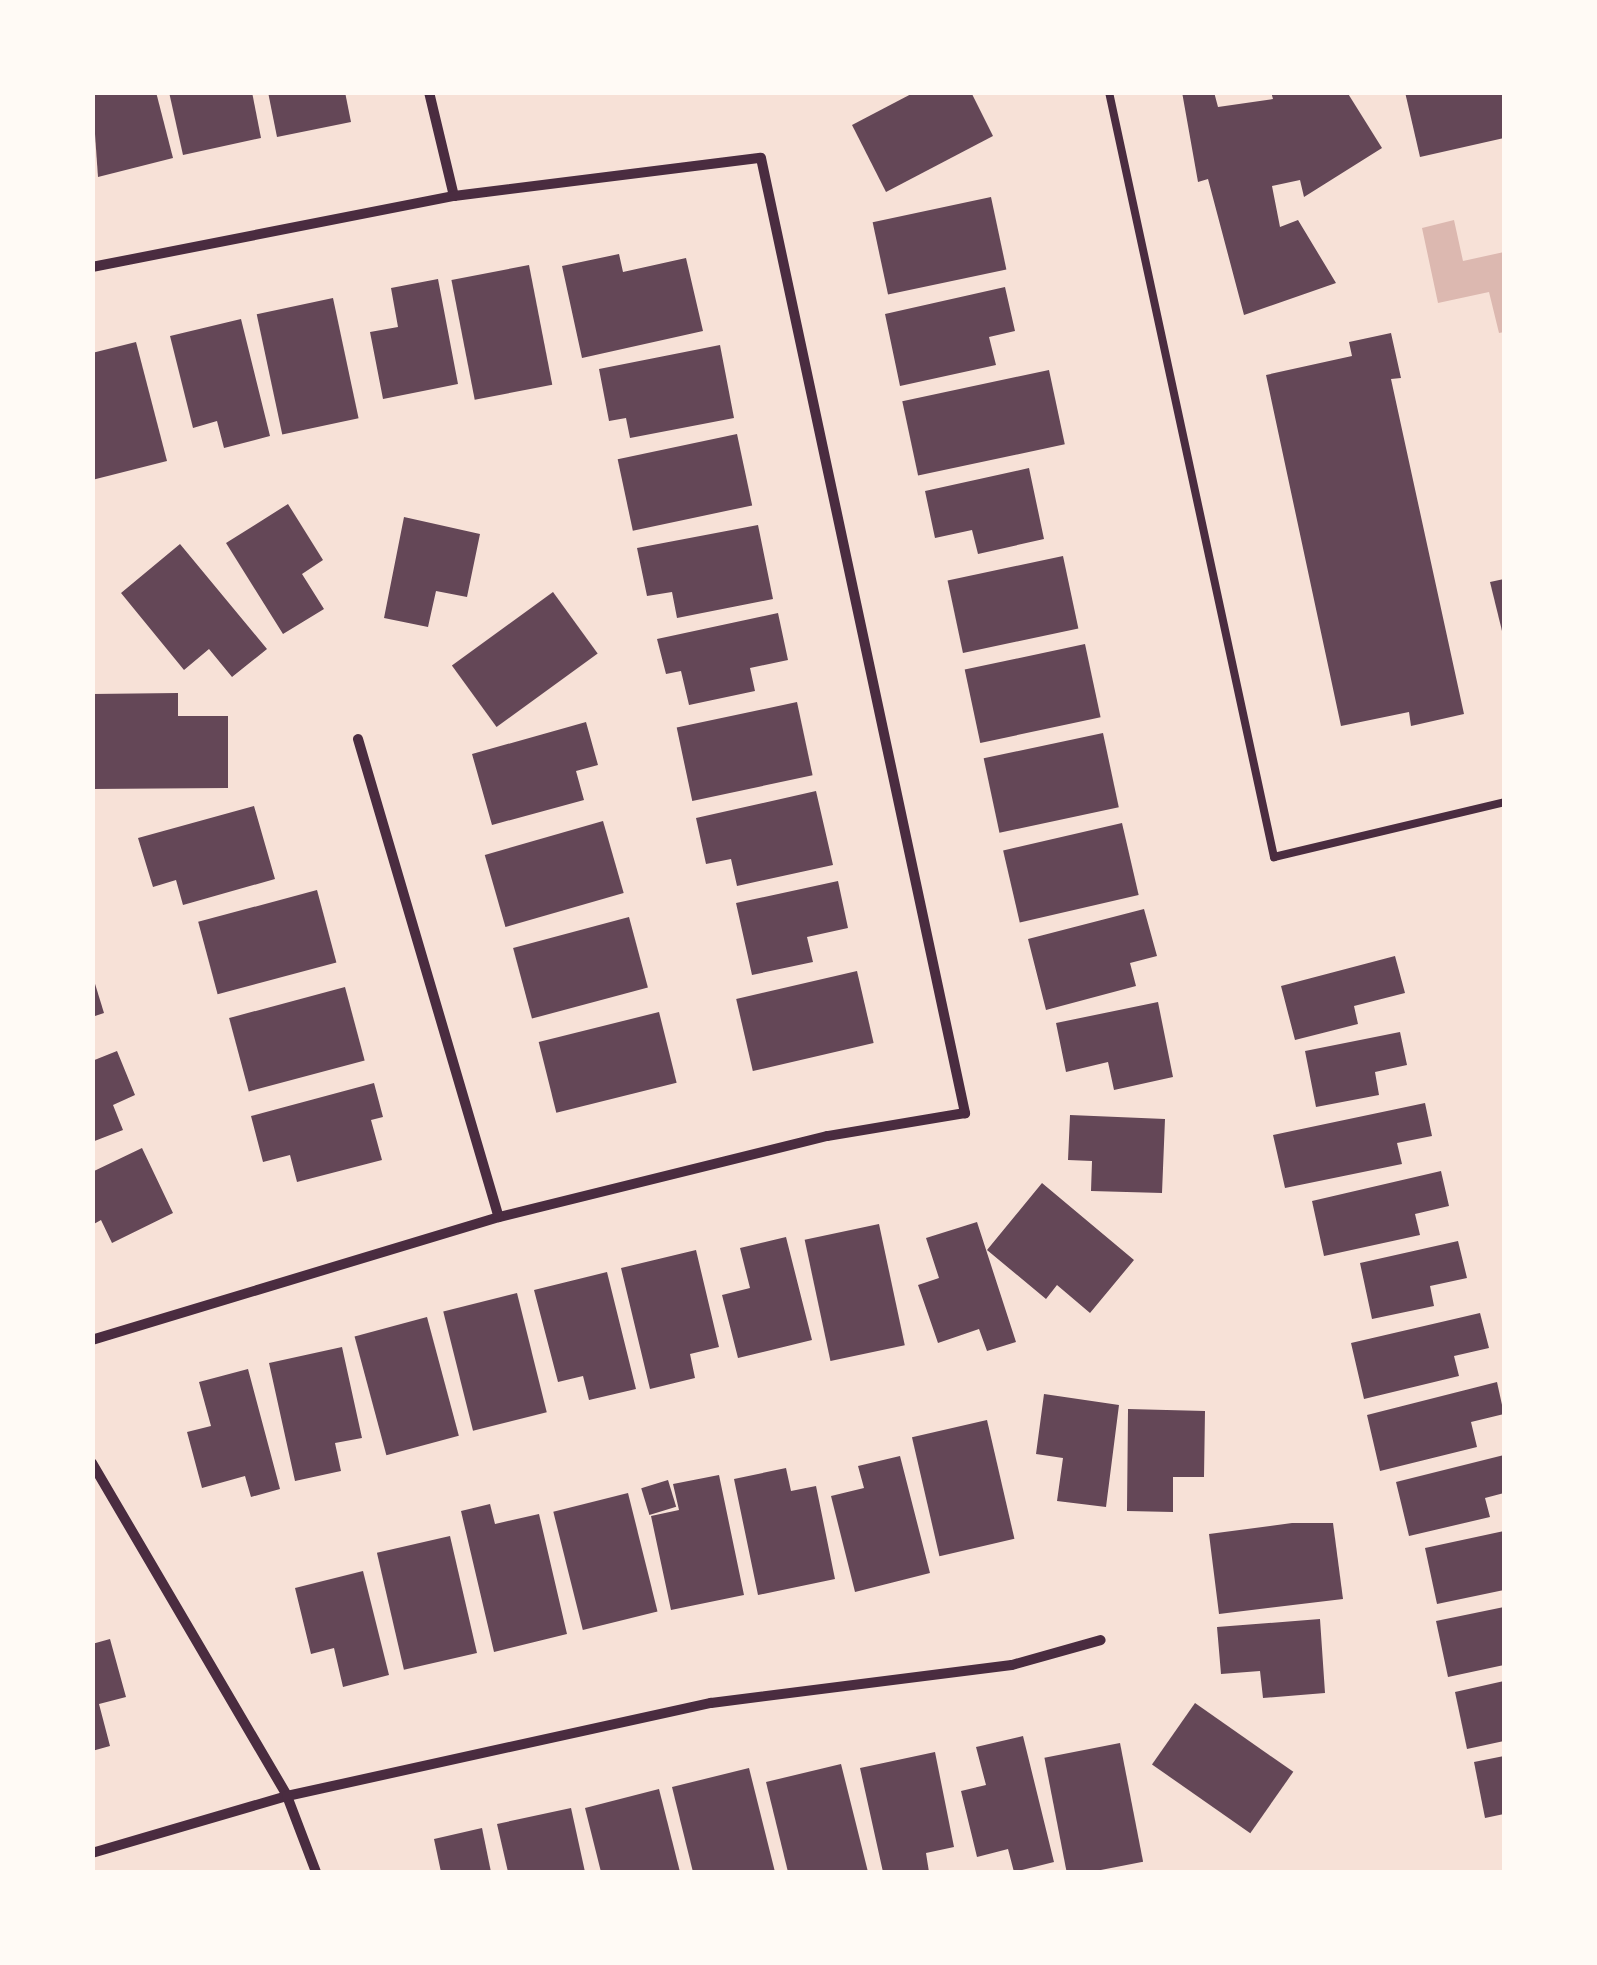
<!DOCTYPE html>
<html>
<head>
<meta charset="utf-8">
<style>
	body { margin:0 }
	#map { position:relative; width:1597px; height:1965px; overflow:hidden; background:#f7e1d7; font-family:"Titillium Web",sans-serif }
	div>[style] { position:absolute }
	.water>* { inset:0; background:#dcb8b0 }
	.building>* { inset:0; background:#644757; transform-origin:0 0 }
	.service>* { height:8px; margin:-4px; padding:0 4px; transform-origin:4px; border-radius:4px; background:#4a2c40 }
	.minor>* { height:10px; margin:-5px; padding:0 5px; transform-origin:5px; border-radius:5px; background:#4a2c40 }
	span { translate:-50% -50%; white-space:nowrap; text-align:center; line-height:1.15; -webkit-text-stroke:8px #fffaf5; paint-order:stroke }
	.frame { position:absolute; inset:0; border:95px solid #fffaf5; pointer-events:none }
</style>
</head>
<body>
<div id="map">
	<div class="water">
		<i style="clip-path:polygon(1454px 220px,1463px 261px,1504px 252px,1504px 332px,1499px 333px,1489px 292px,1438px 303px,1422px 228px)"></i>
	</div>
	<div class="building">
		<i style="clip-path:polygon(92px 92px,156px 92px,173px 158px,98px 177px)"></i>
		<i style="clip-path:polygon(169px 92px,252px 92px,261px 138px,183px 155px)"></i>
		<i style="clip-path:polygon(268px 92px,345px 92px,351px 122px,277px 137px)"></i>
		<i style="clip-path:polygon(915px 92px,971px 92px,993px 136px,886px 192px,852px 125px)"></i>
		<i style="clip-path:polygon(1182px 92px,1214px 92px,1218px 107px,1273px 99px,1271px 92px,1347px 92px,1382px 148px,1304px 197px,1300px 180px,1272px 186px,1280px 227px,1298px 220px,1336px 283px,1244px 315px,1208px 179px,1198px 182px)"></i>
		<i style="clip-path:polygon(1405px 92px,1504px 92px,1504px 138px,1420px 157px)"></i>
		<i style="left:991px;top:197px;width:74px;height:121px;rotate:78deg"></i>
		<i style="clip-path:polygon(619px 254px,623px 272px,686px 258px,703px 331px,582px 358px,562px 266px)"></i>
		<i style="left:529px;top:265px;width:122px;height:79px;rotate:79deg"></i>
		<i style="clip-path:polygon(438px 279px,458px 384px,383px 399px,370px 332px,398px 327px,391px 288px)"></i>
		<i style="clip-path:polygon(1005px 287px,1015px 331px,989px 337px,996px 365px,900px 386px,885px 314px)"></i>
		<i style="left:333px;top:298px;width:123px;height:78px;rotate:78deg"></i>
		<i style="clip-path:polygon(241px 319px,270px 436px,224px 448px,217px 421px,193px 428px,170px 336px)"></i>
		<i style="clip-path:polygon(1391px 333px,1401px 378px,1391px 379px,1464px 714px,1411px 726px,1409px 712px,1341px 726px,1266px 375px,1352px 356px,1349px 342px)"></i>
		<i style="clip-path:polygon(136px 342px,167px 461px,92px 480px,92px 353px)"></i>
		<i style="clip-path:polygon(720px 345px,734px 418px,630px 438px,626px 418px,609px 421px,599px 369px)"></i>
		<i style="left:1049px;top:370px;width:76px;height:150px;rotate:78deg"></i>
		<i style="left:737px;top:434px;width:73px;height:122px;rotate:78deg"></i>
		<i style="clip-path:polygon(1029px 468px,1044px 539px,978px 554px,972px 530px,935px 538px,925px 491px)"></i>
		<i style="clip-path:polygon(288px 504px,323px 560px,302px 574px,324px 609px,283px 634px,226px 543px)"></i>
		<i style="clip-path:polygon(404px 517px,480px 534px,467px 597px,436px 591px,428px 627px,384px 618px)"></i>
		<i style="clip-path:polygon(758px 525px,773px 599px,677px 618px,672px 592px,647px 596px,637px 548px)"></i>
		<i style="clip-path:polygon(180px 544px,267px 649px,232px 677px,209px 649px,184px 670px,121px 593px)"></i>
		<i style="left:1063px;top:556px;width:74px;height:118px;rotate:78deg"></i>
		<i style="clip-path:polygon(1504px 579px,1504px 635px,1503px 635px,1490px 582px)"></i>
		<i style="left:553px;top:592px;width:76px;height:125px;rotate:54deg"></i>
		<i style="clip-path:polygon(778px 613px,788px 660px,750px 668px,755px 691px,689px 705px,681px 671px,666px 674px,657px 639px)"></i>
		<i style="left:1085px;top:644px;width:75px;height:123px;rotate:78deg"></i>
		<i style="clip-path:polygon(178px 693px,178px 716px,228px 716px,228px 788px,92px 789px,92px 694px)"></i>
		<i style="left:797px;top:702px;width:75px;height:123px;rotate:78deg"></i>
		<i style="clip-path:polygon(586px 722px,598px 765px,576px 771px,584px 800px,492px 825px,472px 754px)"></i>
		<i style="left:1103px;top:733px;width:76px;height:122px;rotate:78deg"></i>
		<i style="clip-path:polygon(816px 791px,833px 865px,737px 886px,731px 859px,706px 864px,696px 818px)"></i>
		<i style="clip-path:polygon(254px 806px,275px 879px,183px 905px,176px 880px,153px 887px,138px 838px)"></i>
		<i style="left:603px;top:821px;width:75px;height:123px;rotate:74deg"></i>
		<i style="left:1122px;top:823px;width:74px;height:122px;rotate:77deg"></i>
		<i style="clip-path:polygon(838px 881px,848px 928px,807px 937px,813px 962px,752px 975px,736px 903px)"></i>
		<i style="left:317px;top:890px;width:75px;height:123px;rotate:75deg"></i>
		<i style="clip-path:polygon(1144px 909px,1157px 956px,1130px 963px,1136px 986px,1046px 1010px,1028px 939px)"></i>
		<i style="left:629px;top:917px;width:73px;height:120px;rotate:75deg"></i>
		<i style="clip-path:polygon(1395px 956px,1405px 993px,1354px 1006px,1358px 1024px,1295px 1040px,1281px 986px)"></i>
		<i style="left:857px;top:971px;width:74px;height:124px;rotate:77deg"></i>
		<i style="clip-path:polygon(92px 974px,104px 1013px,92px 1017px)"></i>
		<i style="left:345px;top:987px;width:76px;height:120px;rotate:75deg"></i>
		<i style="clip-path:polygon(1158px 1002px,1173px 1077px,1114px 1090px,1108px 1062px,1066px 1072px,1056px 1023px)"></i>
		<i style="left:659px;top:1012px;width:73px;height:124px;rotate:76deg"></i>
		<i style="clip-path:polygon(1400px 1032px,1407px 1065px,1375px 1072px,1379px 1095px,1316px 1107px,1305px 1051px)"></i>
		<i style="clip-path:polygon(117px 1051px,135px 1095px,113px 1105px,123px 1130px,92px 1142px,92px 1061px)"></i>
		<i style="clip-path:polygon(374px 1083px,383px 1117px,371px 1120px,382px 1160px,297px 1182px,290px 1155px,263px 1162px,251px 1116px)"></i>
		<i style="clip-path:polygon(1425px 1103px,1432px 1136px,1397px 1143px,1402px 1164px,1285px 1188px,1273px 1135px)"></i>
		<i style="clip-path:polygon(1070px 1115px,1165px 1119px,1162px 1193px,1091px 1191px,1092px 1161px,1068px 1160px)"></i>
		<i style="clip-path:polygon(142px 1148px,173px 1213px,112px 1243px,101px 1220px,92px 1225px,92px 1172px)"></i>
		<i style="clip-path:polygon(1441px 1171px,1449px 1206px,1415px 1214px,1420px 1235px,1324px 1256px,1312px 1201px)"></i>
		<i style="clip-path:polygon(1042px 1183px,1134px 1260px,1090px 1313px,1057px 1285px,1046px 1299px,987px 1250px)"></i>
		<i style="clip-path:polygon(977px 1222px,1016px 1342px,987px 1351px,979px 1329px,938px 1343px,918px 1285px,939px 1278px,926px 1238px)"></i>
		<i style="left:879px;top:1224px;width:124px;height:76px;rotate:78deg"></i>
		<i style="clip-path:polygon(786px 1237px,812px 1340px,738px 1358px,722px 1295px,750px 1288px,740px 1248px)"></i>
		<i style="clip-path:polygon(1458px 1241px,1467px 1278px,1430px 1286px,1434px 1306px,1372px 1319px,1360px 1263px)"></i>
		<i style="clip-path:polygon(696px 1250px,719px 1347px,690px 1354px,695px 1378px,650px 1389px,621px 1268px)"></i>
		<i style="clip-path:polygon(607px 1272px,636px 1389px,589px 1400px,583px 1376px,558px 1382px,534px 1290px)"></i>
		<i style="left:517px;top:1293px;width:123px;height:76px;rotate:76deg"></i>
		<i style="clip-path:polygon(1480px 1313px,1489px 1348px,1454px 1356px,1459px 1376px,1364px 1399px,1351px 1343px)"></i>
		<i style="left:427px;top:1317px;width:123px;height:75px;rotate:75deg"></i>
		<i style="clip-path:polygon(342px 1347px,362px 1438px,335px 1443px,341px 1471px,295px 1481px,269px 1363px)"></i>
		<i style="clip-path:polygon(248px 1369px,280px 1489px,251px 1497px,245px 1476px,202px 1488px,187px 1432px,211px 1426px,199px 1382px)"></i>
		<i style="clip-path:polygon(1497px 1382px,1504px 1414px,1471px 1422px,1477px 1447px,1380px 1471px,1367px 1415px)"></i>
		<i style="clip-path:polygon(1044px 1394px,1119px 1405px,1106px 1507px,1057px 1501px,1063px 1458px,1036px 1454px)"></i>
		<i style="clip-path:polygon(1128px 1409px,1205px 1411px,1204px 1477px,1173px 1477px,1173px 1512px,1127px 1511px)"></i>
		<i style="left:987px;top:1420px;width:122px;height:77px;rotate:77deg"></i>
		<i style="clip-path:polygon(1504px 1455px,1504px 1493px,1485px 1498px,1490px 1517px,1409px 1536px,1396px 1482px)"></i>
		<i style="clip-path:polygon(900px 1456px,930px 1573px,855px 1592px,831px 1496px,864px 1488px,858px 1466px)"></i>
		<i style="clip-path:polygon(786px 1468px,791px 1491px,816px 1486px,835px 1579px,758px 1595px,734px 1479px)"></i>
		<i style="clip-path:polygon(719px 1475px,744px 1595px,671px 1610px,651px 1516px,679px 1510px,673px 1484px)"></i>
		<i style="left:668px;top:1480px;width:28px;height:28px;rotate:73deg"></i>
		<i style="left:628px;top:1493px;width:122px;height:77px;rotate:76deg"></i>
		<i style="clip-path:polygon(490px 1504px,495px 1524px,539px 1514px,567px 1634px,494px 1652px,461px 1511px)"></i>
		<i style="clip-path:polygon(1292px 1523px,1333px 1523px,1343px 1599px,1219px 1614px,1209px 1534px)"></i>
		<i style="clip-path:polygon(1504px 1531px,1504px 1590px,1437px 1604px,1425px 1548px)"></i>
		<i style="left:450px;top:1536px;width:120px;height:75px;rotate:77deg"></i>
		<i style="clip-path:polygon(363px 1571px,389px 1675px,343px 1687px,334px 1648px,311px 1654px,295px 1588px)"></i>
		<i style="clip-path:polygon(1504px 1607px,1504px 1665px,1448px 1677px,1436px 1621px)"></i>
		<i style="clip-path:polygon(1320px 1619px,1325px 1693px,1263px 1698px,1260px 1671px,1221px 1674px,1217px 1627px)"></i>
		<i style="clip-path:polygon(110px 1639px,126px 1697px,99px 1704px,110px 1746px,92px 1751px,92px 1644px)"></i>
		<i style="clip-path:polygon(1504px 1681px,1504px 1741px,1467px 1749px,1455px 1692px)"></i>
		<i style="left:1195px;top:1703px;width:120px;height:75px;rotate:35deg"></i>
		<i style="clip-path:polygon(1023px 1736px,1054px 1862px,1014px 1872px,1008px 1849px,977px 1857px,961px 1791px,986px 1785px,976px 1747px)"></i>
		<i style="left:1120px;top:1743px;width:121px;height:77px;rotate:79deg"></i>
		<i style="clip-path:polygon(935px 1752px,954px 1847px,926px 1853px,929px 1872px,883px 1872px,860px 1768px)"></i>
		<i style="clip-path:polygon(1504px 1756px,1504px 1814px,1485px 1818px,1474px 1762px)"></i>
		<i style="clip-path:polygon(841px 1764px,868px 1872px,788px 1872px,766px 1782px)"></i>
		<i style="clip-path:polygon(749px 1768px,775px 1872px,693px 1872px,672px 1787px)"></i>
		<i style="clip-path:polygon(659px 1789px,680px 1872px,601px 1872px,585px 1808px)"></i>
		<i style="clip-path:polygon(571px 1808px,585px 1872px,508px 1872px,497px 1824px)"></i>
		<i style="clip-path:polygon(482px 1828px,491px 1872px,441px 1872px,434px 1839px)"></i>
	</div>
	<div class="service">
		<i style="left:1109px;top:92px;width:783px;rotate:77.83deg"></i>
		<i style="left:1274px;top:857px;width:236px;rotate:-13.4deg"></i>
	</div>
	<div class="minor">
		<i style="left:429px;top:92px;width:107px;rotate:76.5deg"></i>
		<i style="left:92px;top:267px;width:369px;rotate:-11.1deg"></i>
		<i style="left:454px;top:196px;width:309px;rotate:-7.1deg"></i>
		<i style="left:761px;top:158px;width:977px;rotate:77.94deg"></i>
		<i style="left:965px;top:1113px;width:140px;rotate:170.5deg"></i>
		<i style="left:827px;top:1136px;width:338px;rotate:166.1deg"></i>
		<i style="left:499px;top:1217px;width:425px;rotate:163.2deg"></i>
		<i style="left:358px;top:739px;width:498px;rotate:73.6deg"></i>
		<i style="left:92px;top:1463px;width:386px;rotate:59.6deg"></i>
		<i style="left:287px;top:1796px;width:81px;rotate:69.1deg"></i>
		<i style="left:92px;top:1853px;width:203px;rotate:-16.3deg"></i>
		<i style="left:287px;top:1796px;width:434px;rotate:-12.4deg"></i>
		<i style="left:711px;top:1703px;width:303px;rotate:-7.2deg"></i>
		<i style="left:1012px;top:1665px;width:92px;rotate:-15.7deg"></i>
	</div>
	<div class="frame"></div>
</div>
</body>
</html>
